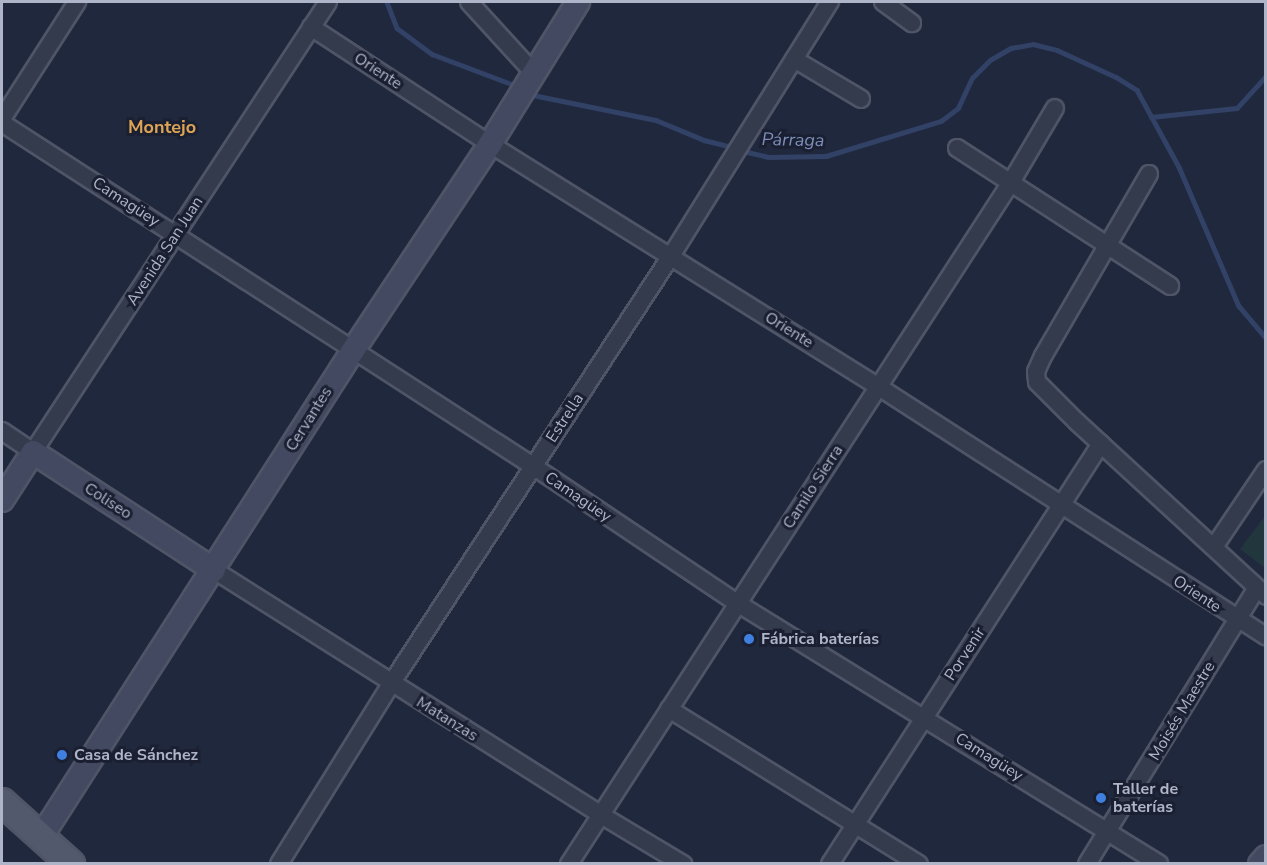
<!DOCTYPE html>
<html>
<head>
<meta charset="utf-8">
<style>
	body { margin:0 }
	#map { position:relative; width:1267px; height:865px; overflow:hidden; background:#20283d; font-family:"Nunito Sans",sans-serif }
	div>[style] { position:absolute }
	.green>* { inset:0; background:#22363e }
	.stream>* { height:4.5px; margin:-2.25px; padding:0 2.25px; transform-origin:2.25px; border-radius:2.25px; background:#324166 }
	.roads { filter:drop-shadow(2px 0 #4f5567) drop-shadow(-2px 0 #4f5567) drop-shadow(0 2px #4f5567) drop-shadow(0 -2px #4f5567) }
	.street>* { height:16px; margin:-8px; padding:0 8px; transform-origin:8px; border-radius:8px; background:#343b4d }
	.secondary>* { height:22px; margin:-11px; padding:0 11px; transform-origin:11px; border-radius:11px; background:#424960 }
	.primary>* { height:26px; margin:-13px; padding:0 13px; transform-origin:13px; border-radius:13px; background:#52596d }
	.dots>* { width:16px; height:16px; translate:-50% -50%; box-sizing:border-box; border:3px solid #1a2031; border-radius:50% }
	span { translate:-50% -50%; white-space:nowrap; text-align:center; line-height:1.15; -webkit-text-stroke:6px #1a2031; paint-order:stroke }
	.street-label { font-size:16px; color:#afb5c8 }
	.poi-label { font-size:16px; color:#afb5c8; font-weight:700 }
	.left { translate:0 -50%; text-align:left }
	.neighbourhood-label { font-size:18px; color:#dda456; font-weight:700 }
	.water-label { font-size:18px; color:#7c8db8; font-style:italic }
	.frame { position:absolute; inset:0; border:3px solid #afb5c8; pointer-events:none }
</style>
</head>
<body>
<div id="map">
	<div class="green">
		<i style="clip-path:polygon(1265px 516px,1265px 568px,1240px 549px)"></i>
	</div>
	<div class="stream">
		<i style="left:387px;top:2px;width:28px;rotate:69deg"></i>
		<i style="left:397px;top:28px;width:44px;rotate:36.6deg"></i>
		<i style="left:432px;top:54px;width:88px;rotate:20.7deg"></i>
		<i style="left:533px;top:95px;width:126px;rotate:11.5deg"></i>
		<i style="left:656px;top:120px;width:52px;rotate:22.6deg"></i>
		<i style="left:704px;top:140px;width:32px;rotate:14deg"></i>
		<i style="left:1151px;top:117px;width:86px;rotate:-6deg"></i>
		<i style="left:1237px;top:108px;width:43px;rotate:-47.8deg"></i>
		<i style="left:743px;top:151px;width:26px;rotate:13deg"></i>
		<i style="left:768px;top:157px;width:58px;rotate:-1deg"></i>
		<i style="left:826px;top:156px;width:120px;rotate:-16.9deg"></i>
		<i style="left:941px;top:121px;width:21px;rotate:-37deg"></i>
		<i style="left:958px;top:108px;width:33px;rotate:-65deg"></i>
		<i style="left:972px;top:78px;width:25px;rotate:-45deg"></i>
		<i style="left:990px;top:60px;width:24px;rotate:-30deg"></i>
		<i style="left:1011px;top:48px;width:22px;rotate:-10deg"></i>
		<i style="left:1033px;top:44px;width:25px;rotate:14deg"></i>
		<i style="left:1057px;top:50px;width:65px;rotate:24.6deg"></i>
		<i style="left:1116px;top:77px;width:25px;rotate:32deg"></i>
		<i style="left:1137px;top:90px;width:88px;rotate:61.4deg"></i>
		<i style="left:1179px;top:167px;width:151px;rotate:66.7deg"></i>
		<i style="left:1239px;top:306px;width:42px;rotate:49.8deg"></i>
	</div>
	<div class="roads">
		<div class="street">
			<i style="left:469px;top:2px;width:95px;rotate:47.6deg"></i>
			<i style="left:883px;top:2px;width:36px;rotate:36deg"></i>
			<i style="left:311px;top:27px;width:214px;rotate:33.2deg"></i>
			<i style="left:490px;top:144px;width:459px;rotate:32deg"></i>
			<i style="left:879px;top:387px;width:460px;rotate:32.8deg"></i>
			<i style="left:794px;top:59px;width:78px;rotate:30.8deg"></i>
			<i style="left:2px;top:119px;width:139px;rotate:-57.3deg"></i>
			<i style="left:2px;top:123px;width:632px;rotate:32.86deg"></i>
			<i style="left:533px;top:466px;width:246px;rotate:33.9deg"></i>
			<i style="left:737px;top:603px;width:496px;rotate:31.7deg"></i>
			<i style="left:957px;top:148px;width:254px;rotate:32.9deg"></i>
			<i style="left:1149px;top:174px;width:211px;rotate:120.2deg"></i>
			<i style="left:1043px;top:356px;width:17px;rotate:114deg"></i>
			<i style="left:1036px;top:372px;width:10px;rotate:84deg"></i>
			<i style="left:1037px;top:382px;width:57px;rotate:45deg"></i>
			<i style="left:1077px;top:422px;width:257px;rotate:42.6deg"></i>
			<i style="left:2px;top:431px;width:37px;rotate:34deg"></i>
			<i style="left:33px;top:452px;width:538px;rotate:-56.75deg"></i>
			<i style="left:1214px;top:547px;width:93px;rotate:-56deg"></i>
			<i style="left:214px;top:570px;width:458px;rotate:32.3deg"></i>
			<i style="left:601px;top:815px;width:96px;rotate:30.9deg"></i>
			<i style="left:669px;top:709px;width:294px;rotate:31.8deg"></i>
			<i style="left:279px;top:864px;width:212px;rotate:-58.1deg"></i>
			<i style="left:391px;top:684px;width:511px;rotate:-56.81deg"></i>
			<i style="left:671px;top:256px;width:300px;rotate:-58deg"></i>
			<i style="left:569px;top:864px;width:810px;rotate:-57.04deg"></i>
			<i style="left:1010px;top:184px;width:88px;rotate:-59.4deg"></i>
			<i style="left:830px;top:864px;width:500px;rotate:-57.2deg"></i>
			<i style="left:1087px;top:864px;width:324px;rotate:-58.4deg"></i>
		</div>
		<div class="secondary">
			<i style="left:2px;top:500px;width:57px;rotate:-57.1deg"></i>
			<i style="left:33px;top:452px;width:216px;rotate:33.1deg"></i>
			<i style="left:41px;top:837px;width:576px;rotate:-57.33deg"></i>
			<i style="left:352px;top:352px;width:250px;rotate:-56.4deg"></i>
			<i style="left:490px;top:144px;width:167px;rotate:-58.2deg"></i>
			<i style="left:1260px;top:864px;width:9px;rotate:-49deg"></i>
		</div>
		<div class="primary">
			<i style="left:2px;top:802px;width:93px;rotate:41.9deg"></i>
		</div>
	</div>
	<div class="dots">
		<i style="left:749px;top:639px;background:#3f7fe0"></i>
		<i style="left:62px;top:755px;background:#3f7fe0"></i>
		<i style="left:1101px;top:798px;background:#3f7fe0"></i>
	</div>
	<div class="street-label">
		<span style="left:378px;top:71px;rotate:33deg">Oriente</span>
		<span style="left:126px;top:202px;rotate:33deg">Camagüey</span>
		<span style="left:165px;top:251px;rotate:-57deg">Avenida San Juan</span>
		<span style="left:789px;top:330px;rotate:32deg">Oriente</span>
		<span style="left:565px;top:418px;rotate:-57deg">Estrella</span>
		<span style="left:309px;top:419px;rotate:-58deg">Cervantes</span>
		<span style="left:813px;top:487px;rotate:-57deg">Camilo Sierra</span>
		<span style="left:578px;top:497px;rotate:34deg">Camagüey</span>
		<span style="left:108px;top:501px;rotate:33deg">Coliseo</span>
		<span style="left:1197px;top:594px;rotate:33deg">Oriente</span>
		<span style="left:965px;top:654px;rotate:-57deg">Porvenir</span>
		<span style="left:1182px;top:711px;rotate:-59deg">Moisés Maestre</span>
		<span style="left:447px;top:719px;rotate:32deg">Matanzas</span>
		<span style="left:989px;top:757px;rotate:32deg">Camagüey</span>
	</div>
	<div class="poi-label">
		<span class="left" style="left:761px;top:639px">Fábrica baterías</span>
		<span class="left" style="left:74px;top:755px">Casa de Sánchez</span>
		<span class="left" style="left:1113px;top:798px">Taller de<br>baterías</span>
	</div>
	<div class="neighbourhood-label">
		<span style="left:162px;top:127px">Montejo</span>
	</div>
	<div class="water-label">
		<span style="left:793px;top:140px;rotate:1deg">Párraga</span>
	</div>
	<div class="frame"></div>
</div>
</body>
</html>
